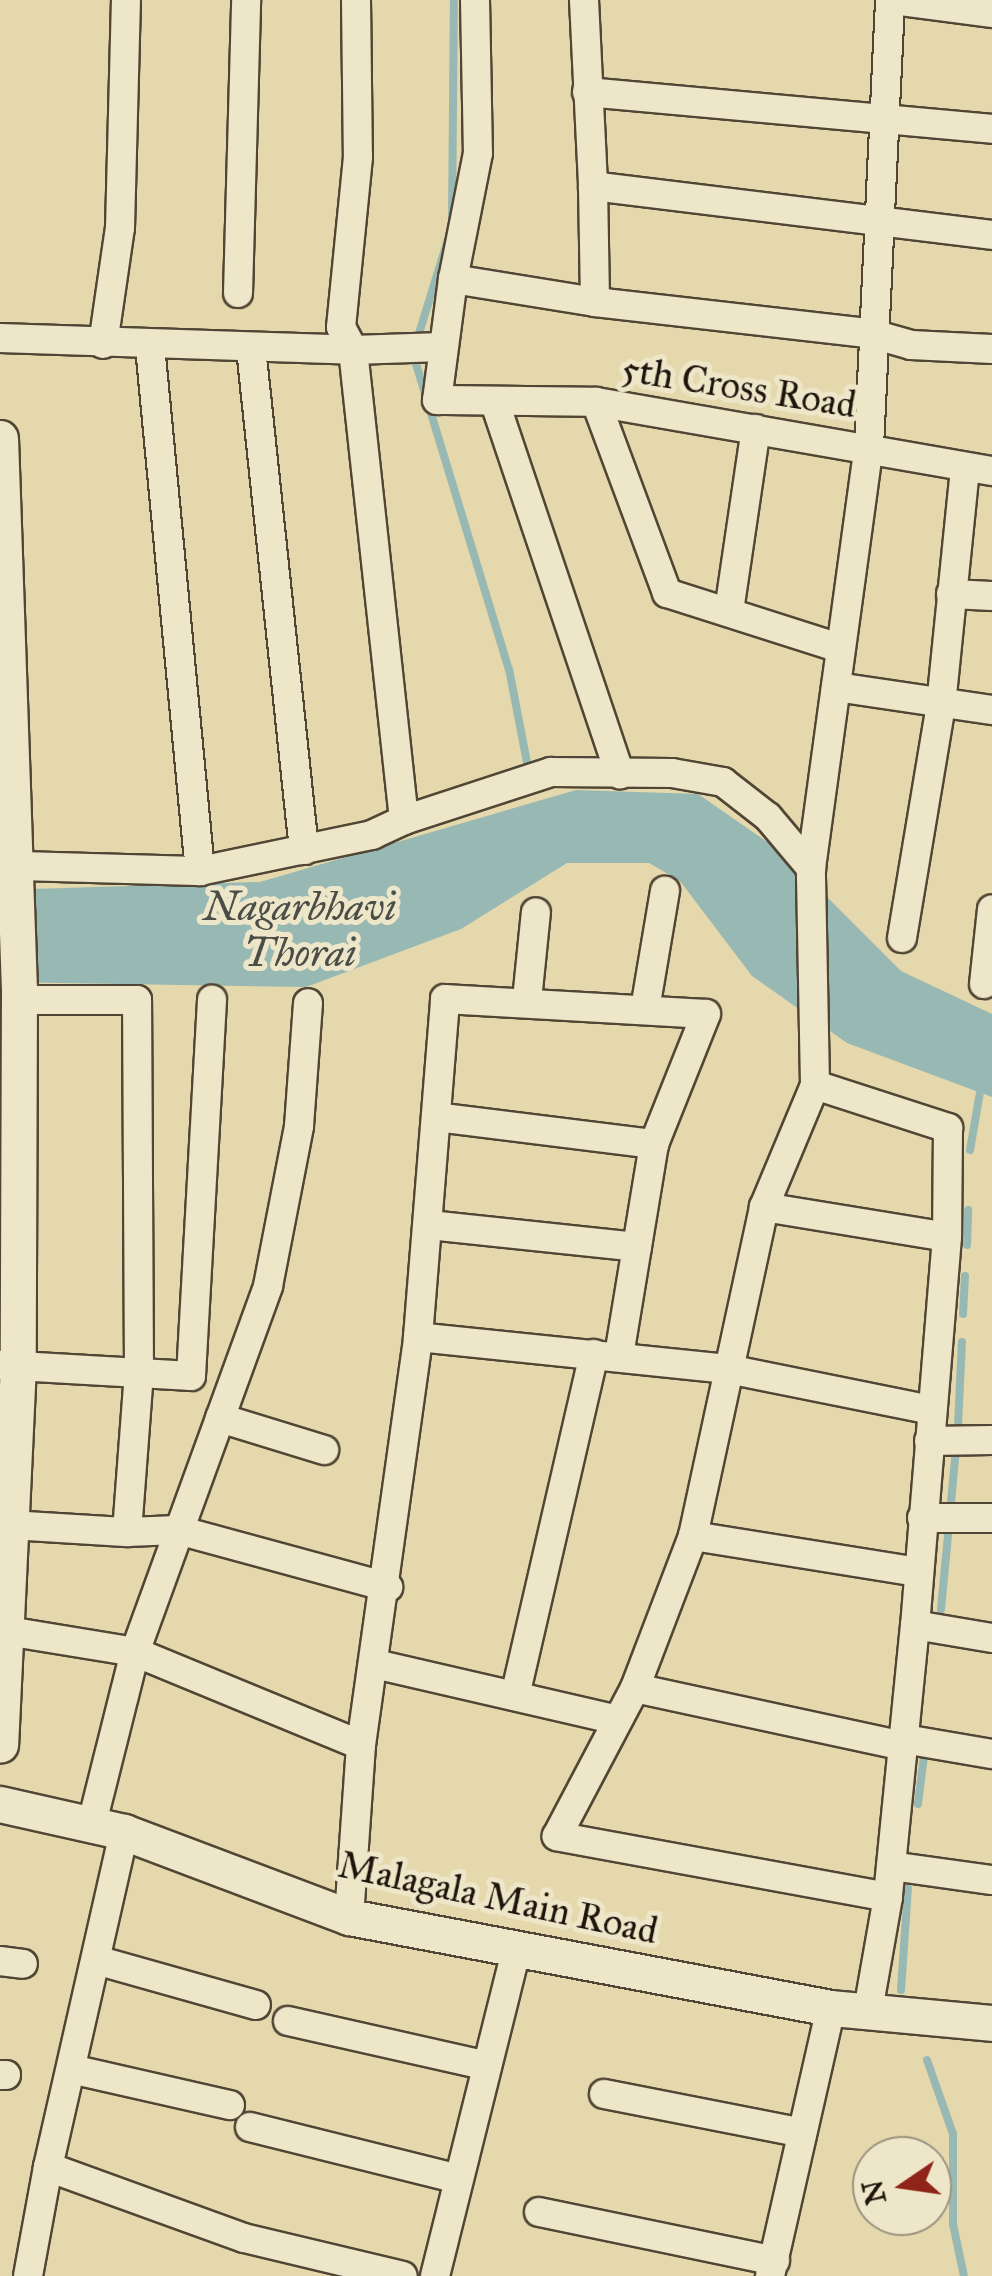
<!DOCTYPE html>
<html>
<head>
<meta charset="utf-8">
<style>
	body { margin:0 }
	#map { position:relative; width:992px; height:2276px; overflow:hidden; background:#e5d8ac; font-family:"IM FELL Great Primer",serif }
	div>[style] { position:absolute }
	.water>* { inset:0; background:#98b8b3 }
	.stream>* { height:8px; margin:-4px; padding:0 4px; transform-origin:4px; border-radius:4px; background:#98b8b3 }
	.roads { filter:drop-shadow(2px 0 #514635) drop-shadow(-2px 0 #514635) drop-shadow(0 2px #514635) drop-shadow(0 -2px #514635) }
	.minor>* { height:28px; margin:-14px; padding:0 14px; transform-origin:14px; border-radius:14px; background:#eee6c9 }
	.tertiary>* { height:35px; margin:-17.5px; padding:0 17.5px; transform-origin:17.5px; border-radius:17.5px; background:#eee6c9 }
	span { translate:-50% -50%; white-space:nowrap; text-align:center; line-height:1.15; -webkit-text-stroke:10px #eee6c9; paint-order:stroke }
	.street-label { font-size:38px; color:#20150d }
	.water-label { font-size:40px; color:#4a4e47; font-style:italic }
	.north { position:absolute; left:852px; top:2136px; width:100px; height:100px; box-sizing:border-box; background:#eee6c9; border:2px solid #9c927e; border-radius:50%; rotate:257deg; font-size:28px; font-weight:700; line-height:40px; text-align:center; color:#20150d }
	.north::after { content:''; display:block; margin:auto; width:35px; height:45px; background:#8f2418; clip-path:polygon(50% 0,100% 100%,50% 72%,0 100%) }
</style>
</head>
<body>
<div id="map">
	<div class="water">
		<i style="clip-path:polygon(576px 790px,698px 794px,783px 853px,901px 971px,992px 1014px,992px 1097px,847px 1043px,752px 976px,680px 881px,649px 863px,567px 863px,461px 929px,306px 987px,0 982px,0 890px,260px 882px)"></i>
	</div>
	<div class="stream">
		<i style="left:452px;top:220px;width:220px;rotate:-89.5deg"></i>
		<i style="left:417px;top:340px;width:106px;rotate:-72.9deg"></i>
		<i style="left:413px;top:354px;width:329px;rotate:73.1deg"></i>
		<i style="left:509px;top:669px;width:106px;rotate:79.1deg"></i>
		<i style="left:970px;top:1150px;width:65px;rotate:-80.2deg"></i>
		<i style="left:967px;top:1245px;width:35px;rotate:-88deg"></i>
		<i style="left:963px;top:1314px;width:38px;rotate:-87deg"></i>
		<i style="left:958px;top:1426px;width:84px;rotate:-87.3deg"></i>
		<i style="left:950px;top:1513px;width:65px;rotate:-84.7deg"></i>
		<i style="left:941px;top:1609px;width:74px;rotate:-84.6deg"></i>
		<i style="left:918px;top:1804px;width:48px;rotate:-82.9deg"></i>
		<i style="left:901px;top:1990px;width:102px;rotate:-86.1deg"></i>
		<i style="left:927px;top:2060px;width:78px;rotate:70.6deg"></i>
		<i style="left:953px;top:2134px;width:90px;rotate:90deg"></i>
		<i style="left:953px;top:2224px;width:53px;rotate:78.1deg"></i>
	</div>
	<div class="roads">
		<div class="minor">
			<i style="left:356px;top:0;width:157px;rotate:89.3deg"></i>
			<i style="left:358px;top:157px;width:171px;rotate:95.7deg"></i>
			<i style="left:341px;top:327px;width:26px;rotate:62deg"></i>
			<i style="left:353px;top:350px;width:89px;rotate:-1.9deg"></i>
			<i style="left:475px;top:0;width:153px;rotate:88.9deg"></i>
			<i style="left:478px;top:153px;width:128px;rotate:101.2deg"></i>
			<i style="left:453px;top:279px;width:144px;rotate:9.2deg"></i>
			<i style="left:584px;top:0;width:186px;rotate:87.2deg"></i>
			<i style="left:593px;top:186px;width:402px;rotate:7deg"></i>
			<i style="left:892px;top:0;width:101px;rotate:7.4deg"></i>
			<i style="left:587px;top:92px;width:407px;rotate:5.2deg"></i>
			<i style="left:593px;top:186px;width:116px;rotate:89deg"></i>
			<i style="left:595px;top:302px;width:276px;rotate:6.5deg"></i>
			<i style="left:869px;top:333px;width:44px;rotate:15.9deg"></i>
			<i style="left:911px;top:345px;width:81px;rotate:2.8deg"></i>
			<i style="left:453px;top:279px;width:122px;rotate:97.5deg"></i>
			<i style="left:437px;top:400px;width:159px;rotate:0.7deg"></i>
			<i style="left:596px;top:402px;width:402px;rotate:9.9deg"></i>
			<i style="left:238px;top:293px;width:293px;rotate:-88.4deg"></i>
			<i style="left:0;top:338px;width:353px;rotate:1.9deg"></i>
			<i style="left:353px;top:350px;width:473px;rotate:83.8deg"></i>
			<i style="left:404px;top:820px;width:35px;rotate:155deg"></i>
			<i style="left:372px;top:835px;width:176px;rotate:168.2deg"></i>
			<i style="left:200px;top:871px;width:527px;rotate:-95.44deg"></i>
			<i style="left:103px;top:344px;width:117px;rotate:-81.7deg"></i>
			<i style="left:120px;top:228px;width:228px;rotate:-88.5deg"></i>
			<i style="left:251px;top:348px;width:505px;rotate:83.97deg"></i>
			<i style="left:596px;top:402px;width:204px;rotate:69.6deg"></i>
			<i style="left:667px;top:593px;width:181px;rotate:17.7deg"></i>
			<i style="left:495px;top:403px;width:392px;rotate:71.4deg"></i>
			<i style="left:951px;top:594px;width:41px;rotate:2.8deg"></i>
			<i style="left:729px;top:611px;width:184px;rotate:-81.6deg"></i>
			<i style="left:836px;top:687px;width:158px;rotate:8.4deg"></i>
			<i style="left:404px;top:820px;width:155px;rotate:-18.1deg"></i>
			<i style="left:551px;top:772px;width:121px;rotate:0.5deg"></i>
			<i style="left:672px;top:773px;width:52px;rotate:10deg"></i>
			<i style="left:723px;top:782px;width:57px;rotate:37.9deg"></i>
			<i style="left:768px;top:817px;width:67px;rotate:49.9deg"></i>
			<i style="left:17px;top:866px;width:183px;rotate:1.6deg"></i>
			<i style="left:902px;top:938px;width:236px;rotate:-80.5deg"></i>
			<i style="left:941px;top:705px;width:238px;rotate:-84.2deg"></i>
			<i style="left:984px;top:984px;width:75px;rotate:-83.9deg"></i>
			<i style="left:527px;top:1000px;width:88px;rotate:-84.2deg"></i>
			<i style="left:645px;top:1009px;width:120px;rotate:-80.4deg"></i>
			<i style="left:815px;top:1085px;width:140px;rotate:17.9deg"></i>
			<i style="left:948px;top:1128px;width:109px;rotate:90.5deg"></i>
			<i style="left:947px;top:1237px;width:389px;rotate:94.7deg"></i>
			<i style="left:915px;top:1625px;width:273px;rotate:95.7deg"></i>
			<i style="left:888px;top:1897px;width:115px;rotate:100deg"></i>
			<i style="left:437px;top:1117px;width:219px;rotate:7.1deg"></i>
			<i style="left:764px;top:1207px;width:185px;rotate:9.3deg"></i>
			<i style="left:429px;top:1225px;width:209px;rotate:6deg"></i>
			<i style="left:418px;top:1337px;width:312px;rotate:5.9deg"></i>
			<i style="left:728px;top:1369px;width:208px;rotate:11.4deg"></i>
			<i style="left:0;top:1365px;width:191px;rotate:3.3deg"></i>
			<i style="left:191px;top:1376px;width:377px;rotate:-86.8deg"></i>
			<i style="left:220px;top:1418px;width:109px;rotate:17.1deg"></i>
			<i style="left:929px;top:1441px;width:63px;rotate:-0.9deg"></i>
			<i style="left:922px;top:1518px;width:70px"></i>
			<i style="left:11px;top:1525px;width:116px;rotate:3.5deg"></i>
			<i style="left:127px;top:1532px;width:159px;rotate:-85.7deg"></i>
			<i style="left:139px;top:1373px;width:373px;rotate:-90.3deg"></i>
			<i style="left:137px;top:1000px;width:119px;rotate:180deg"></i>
			<i style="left:127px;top:1532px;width:51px;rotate:-2.2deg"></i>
			<i style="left:178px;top:1530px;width:218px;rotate:15.2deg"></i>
			<i style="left:693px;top:1536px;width:227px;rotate:9.1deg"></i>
			<i style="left:915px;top:1625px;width:78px;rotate:9.6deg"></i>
			<i style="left:7px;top:1631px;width:130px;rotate:9.3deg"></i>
			<i style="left:135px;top:1652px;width:244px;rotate:22.4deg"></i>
			<i style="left:375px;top:1664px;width:249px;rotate:13deg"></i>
			<i style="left:635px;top:1688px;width:274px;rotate:12.2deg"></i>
			<i style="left:515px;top:1696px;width:351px;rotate:-77deg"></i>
			<i style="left:904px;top:1739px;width:89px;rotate:9.7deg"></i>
			<i style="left:92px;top:1823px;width:176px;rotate:-75.9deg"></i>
			<i style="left:135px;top:1652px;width:389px;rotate:-70deg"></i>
			<i style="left:268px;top:1286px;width:163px;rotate:-79deg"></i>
			<i style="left:299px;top:1126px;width:123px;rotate:-85.8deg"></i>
			<i style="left:891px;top:1866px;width:102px;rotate:7.9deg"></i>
			<i style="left:888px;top:1897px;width:337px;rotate:-169.6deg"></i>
			<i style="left:557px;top:1836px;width:167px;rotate:-62.2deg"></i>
			<i style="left:635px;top:1688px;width:163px;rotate:-69.1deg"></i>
			<i style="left:693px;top:1536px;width:337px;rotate:-77.8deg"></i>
			<i style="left:764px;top:1207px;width:132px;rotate:-67.3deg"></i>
			<i style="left:815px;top:1085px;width:217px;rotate:-91.1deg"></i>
			<i style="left:811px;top:868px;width:425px;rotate:-82.2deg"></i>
			<i style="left:869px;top:447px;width:447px;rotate:-87.3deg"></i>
			<i style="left:349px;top:1917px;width:172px;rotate:-86deg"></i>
			<i style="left:361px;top:1745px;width:412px;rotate:-82deg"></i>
			<i style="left:418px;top:1337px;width:339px;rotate:-85.4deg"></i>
			<i style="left:445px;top:999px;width:261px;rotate:3.3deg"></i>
			<i style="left:706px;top:1014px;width:140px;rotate:111.8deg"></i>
			<i style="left:654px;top:1144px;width:215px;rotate:99.4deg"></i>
			<i style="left:96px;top:1960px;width:166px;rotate:15.7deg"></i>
			<i style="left:0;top:1961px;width:23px;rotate:7deg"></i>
			<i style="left:288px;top:2021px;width:204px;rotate:12.7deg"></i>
			<i style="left:71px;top:2069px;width:163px;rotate:12.8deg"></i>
			<i style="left:0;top:2075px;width:6px"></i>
			<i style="left:604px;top:2094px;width:202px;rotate:11.1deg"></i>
			<i style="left:250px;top:2127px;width:215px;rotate:14deg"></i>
			<i style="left:48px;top:2167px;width:344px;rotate:-77.2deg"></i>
			<i style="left:539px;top:2212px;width:241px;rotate:11.7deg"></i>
			<i style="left:28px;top:2276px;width:111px;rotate:-79.6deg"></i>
			<i style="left:48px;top:2167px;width:208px;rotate:19.9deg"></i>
			<i style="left:244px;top:2238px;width:163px;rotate:13.4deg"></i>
			<i style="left:435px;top:2276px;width:338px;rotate:-76deg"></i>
			<i style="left:770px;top:2276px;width:275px;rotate:-77.2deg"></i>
		</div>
		<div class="tertiary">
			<i style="left:0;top:438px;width:551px;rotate:88.03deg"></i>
			<i style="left:19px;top:989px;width:376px;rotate:90.2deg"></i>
			<i style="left:18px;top:1365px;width:380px;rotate:92.7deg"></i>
			<i style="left:0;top:1804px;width:127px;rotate:12.7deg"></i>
			<i style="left:124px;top:1832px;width:241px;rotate:20.7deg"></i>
			<i style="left:349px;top:1917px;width:491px;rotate:10.7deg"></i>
			<i style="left:831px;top:2008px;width:162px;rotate:5.3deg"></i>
		</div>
	</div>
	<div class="street-label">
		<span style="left:739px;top:387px;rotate:9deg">5th Cross Road</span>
		<span style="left:498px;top:1898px;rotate:12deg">Malagala Main Road</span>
	</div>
	<div class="water-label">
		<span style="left:300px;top:930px">Nagarbhavi<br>Thorai</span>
	</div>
	<div class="north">N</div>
</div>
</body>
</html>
